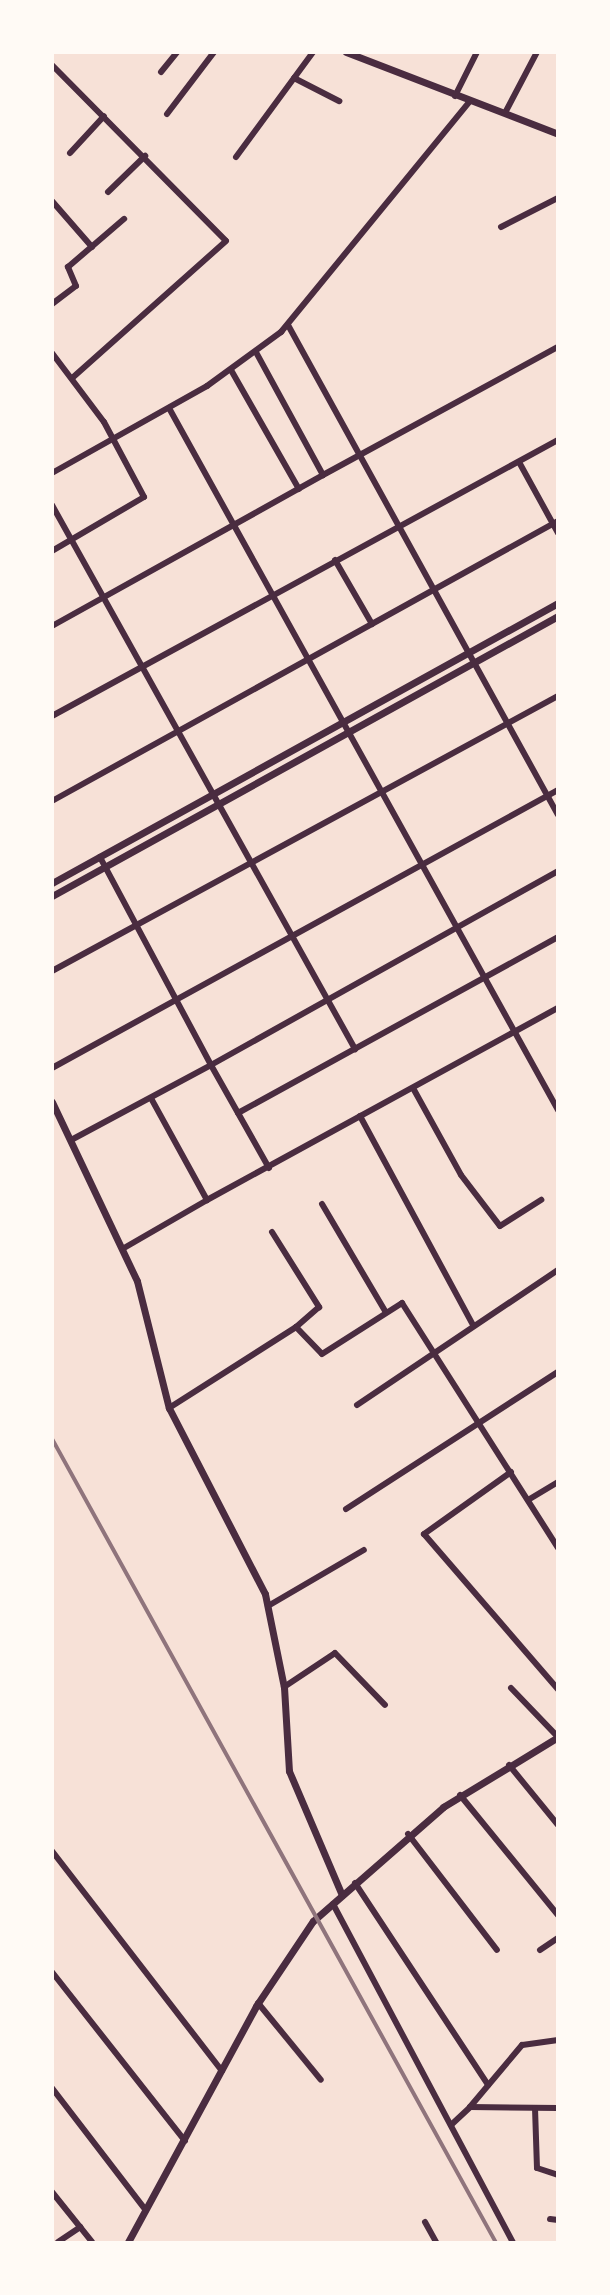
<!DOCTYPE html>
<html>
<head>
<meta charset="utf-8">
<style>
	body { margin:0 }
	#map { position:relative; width:610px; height:2295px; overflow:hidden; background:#f7e1d7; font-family:"Archivo Narrow",sans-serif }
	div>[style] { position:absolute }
	.minor>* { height:6px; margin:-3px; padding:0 3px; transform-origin:3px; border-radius:3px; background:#4a2c40 }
	.tertiary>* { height:7px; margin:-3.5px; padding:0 3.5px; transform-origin:3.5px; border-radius:3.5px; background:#4a2c40 }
	.rail>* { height:3.5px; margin:-1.75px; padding:0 1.75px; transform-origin:1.75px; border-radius:1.75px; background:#8f747c }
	span { translate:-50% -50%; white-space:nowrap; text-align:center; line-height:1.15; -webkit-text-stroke:5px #fffaf5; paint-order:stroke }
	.frame { position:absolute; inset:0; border:54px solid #fffaf5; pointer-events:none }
</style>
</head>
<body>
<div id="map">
	<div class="minor">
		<i style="left:52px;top:65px;width:247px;rotate:45.3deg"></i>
		<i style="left:226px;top:241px;width:206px;rotate:138.3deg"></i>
		<i style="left:161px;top:72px;width:26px;rotate:-51deg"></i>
		<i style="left:294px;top:78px;width:51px;rotate:27.1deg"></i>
		<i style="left:455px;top:96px;width:49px;rotate:-63.4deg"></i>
		<i style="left:505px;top:113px;width:69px;rotate:-62.3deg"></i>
		<i style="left:167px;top:114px;width:78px;rotate:-52.8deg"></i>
		<i style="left:70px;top:153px;width:50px;rotate:-47.4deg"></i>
		<i style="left:236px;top:157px;width:130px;rotate:-53.7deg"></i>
		<i style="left:108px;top:192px;width:52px;rotate:-44.2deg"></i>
		<i style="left:52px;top:201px;width:61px;rotate:49deg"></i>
		<i style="left:501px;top:227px;width:64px;rotate:-27deg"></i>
		<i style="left:52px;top:304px;width:30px;rotate:-37deg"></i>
		<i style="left:76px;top:286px;width:21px;rotate:-113deg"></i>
		<i style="left:68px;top:267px;width:74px;rotate:-40.6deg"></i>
		<i style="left:288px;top:325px;width:559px;rotate:61.14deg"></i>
		<i style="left:52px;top:353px;width:86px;rotate:53deg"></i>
		<i style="left:104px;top:422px;width:85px;rotate:61.9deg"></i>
		<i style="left:144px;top:497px;width:107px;rotate:149.6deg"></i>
		<i style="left:231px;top:370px;width:137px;rotate:60.3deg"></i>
		<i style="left:169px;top:408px;width:803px;rotate:61.01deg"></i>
		<i style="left:519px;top:462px;width:81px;rotate:61.2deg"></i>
		<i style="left:52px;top:473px;width:178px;rotate:-29.3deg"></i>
		<i style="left:207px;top:386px;width:92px;rotate:-36.1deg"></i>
		<i style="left:281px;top:332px;width:298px;rotate:-50.7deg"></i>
		<i style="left:323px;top:475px;width:268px;rotate:-28.6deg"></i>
		<i style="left:52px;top:505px;width:623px;rotate:60.88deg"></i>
		<i style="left:335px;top:560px;width:74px;rotate:60deg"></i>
		<i style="left:52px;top:626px;width:310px;rotate:-29.1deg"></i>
		<i style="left:323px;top:475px;width:140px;rotate:-118.6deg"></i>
		<i style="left:52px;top:716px;width:576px;rotate:-28.61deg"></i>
		<i style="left:52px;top:801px;width:578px;rotate:-28.96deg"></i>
		<i style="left:52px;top:971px;width:576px;rotate:-28.52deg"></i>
		<i style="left:52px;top:1068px;width:577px;rotate:-28.78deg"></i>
		<i style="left:413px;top:1088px;width:99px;rotate:61.1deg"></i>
		<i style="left:461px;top:1175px;width:64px;rotate:52.6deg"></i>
		<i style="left:500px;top:1226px;width:49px;rotate:-32.4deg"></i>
		<i style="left:238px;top:1113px;width:365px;rotate:-28.8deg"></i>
		<i style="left:360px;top:1116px;width:238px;rotate:61.6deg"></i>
		<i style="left:73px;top:1139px;width:157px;rotate:-28.2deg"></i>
		<i style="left:211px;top:1065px;width:236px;rotate:-118.1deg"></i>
		<i style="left:269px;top:1168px;width:118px;rotate:-119.4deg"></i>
		<i style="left:211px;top:1065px;width:398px;rotate:-29.2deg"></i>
		<i style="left:207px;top:1200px;width:400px;rotate:-28.7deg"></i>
		<i style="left:322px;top:1204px;width:124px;rotate:59.5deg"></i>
		<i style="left:272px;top:1232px;width:89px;rotate:57.9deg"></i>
		<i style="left:319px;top:1307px;width:30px;rotate:139deg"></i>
		<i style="left:124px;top:1248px;width:96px;rotate:-30deg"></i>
		<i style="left:207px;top:1200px;width:116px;rotate:-118.8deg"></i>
		<i style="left:357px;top:1405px;width:242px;rotate:-33.9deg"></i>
		<i style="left:169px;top:1408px;width:151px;rotate:-32.5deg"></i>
		<i style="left:296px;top:1327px;width:37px;rotate:46deg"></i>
		<i style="left:322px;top:1354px;width:95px;rotate:-32.5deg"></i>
		<i style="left:402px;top:1303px;width:290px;rotate:57.5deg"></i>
		<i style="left:511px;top:1472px;width:107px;rotate:144.5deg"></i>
		<i style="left:424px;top:1534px;width:205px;rotate:49.2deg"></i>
		<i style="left:528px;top:1500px;width:35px;rotate:-31deg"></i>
		<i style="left:346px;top:1509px;width:252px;rotate:-32.9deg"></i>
		<i style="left:268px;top:1606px;width:111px;rotate:-30.3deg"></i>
		<i style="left:284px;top:1687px;width:61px;rotate:-33.7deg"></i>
		<i style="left:335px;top:1653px;width:72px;rotate:46.1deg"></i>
		<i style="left:511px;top:1688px;width:68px;rotate:46.2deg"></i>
		<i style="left:509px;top:1765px;width:77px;rotate:50.8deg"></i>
		<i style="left:460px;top:1795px;width:155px;rotate:50.8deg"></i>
		<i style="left:408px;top:1834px;width:146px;rotate:52.5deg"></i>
		<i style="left:52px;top:1851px;width:278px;rotate:52.3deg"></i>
		<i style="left:355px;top:1883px;width:242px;rotate:56.6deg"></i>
		<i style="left:333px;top:1904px;width:383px;rotate:62deg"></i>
		<i style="left:540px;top:1950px;width:22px;rotate:-34deg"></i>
		<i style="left:52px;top:1972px;width:215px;rotate:51.8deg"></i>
		<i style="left:258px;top:2003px;width:99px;rotate:50.7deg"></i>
		<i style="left:558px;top:2040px;width:36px;rotate:172deg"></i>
		<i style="left:522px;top:2045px;width:81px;rotate:130deg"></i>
		<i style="left:470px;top:2107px;width:88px;rotate:0.7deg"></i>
		<i style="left:52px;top:2088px;width:153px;rotate:52.5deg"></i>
		<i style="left:535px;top:2108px;width:60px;rotate:88.1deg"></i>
		<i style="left:537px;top:2168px;width:22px;rotate:18deg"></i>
		<i style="left:451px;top:2125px;width:26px;rotate:-43deg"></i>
		<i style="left:52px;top:2192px;width:64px;rotate:51.3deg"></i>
		<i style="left:550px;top:2219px;width:8px;rotate:7deg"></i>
		<i style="left:425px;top:2222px;width:23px;rotate:61deg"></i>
		<i style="left:58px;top:2242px;width:27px;rotate:-34deg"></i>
	</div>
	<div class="tertiary">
		<i style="left:346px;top:52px;width:227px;rotate:21.1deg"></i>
		<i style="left:52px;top:883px;width:578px;rotate:-28.96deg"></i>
		<i style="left:52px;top:896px;width:578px;rotate:-28.96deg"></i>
		<i style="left:52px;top:1102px;width:198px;rotate:64.6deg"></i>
		<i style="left:137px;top:1281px;width:131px;rotate:75.9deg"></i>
		<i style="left:169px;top:1408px;width:209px;rotate:62.7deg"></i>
		<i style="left:265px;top:1594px;width:95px;rotate:78.5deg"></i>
		<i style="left:284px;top:1687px;width:84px;rotate:86.6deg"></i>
		<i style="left:289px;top:1771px;width:135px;rotate:66.9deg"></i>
		<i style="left:128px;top:2242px;width:268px;rotate:-61.5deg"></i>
		<i style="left:256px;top:2006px;width:102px;rotate:-56.2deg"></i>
		<i style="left:313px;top:1921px;width:173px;rotate:-41.2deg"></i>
		<i style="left:443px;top:1807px;width:135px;rotate:-31.3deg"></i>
	</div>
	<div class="rail">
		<i style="left:52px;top:1438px;width:918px;rotate:61.09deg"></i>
	</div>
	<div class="frame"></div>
</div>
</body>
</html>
